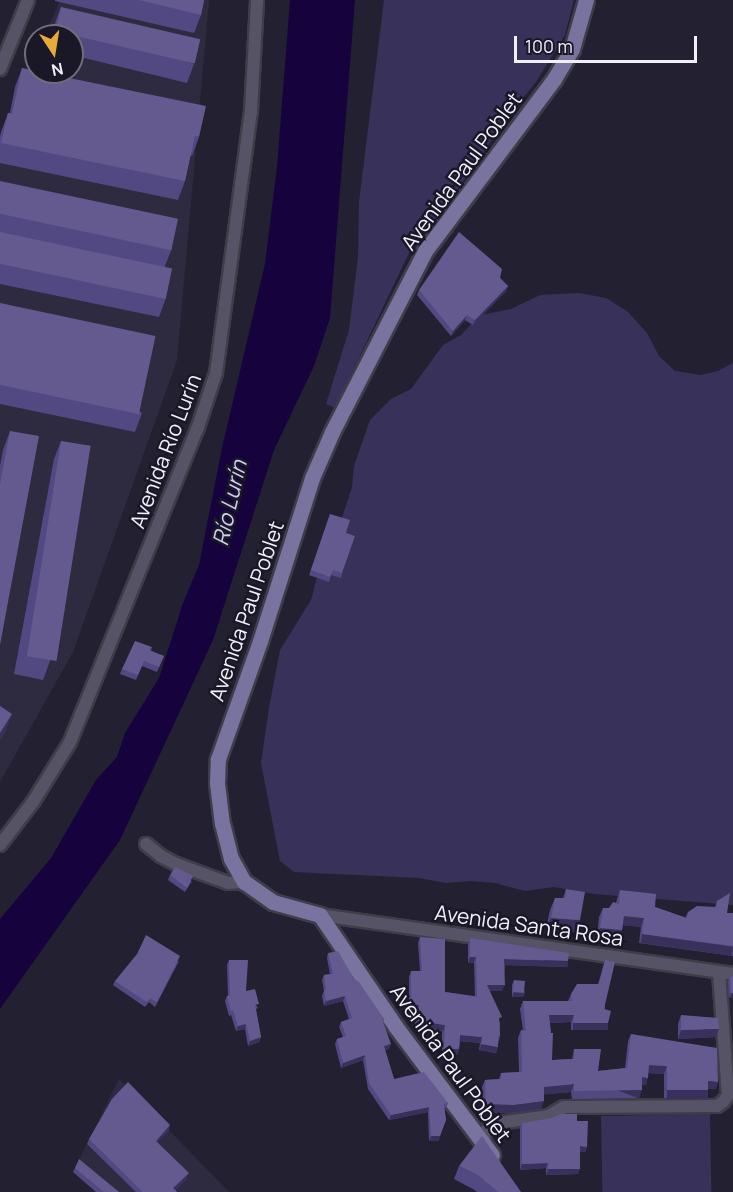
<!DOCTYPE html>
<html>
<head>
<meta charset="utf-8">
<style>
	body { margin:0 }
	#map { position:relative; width:733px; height:1192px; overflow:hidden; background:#232131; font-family:Manrope,sans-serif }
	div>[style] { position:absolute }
	.built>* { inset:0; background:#2e2b40 }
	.green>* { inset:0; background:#38315a; transform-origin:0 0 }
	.water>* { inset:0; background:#16023c }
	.roads { filter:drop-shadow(2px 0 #3f3d4a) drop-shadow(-2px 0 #3f3d4a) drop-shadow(0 2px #3f3d4a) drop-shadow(0 -2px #3f3d4a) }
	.minor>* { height:12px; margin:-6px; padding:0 6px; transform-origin:6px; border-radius:6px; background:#555365 }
	.major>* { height:15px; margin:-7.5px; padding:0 7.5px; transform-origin:7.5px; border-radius:7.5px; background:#7973a0 }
	.wall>* { inset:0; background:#534982 }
	.shaded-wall>* { inset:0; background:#39315c; transform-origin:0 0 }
	.building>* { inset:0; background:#645a8f; transform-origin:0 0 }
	span { translate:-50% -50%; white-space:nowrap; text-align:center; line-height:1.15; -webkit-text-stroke:5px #1a1827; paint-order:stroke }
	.street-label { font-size:21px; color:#f0effa }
	.water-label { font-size:22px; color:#d1cdf3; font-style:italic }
	.north { position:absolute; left:24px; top:24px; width:60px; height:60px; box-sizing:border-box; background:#1a1827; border:2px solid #706e7b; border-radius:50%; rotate:168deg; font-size:16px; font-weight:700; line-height:24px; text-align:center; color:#f0effa }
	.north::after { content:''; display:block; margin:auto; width:21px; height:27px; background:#e7ac37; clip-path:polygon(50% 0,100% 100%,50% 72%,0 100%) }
	.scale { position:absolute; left:514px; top:36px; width:183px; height:27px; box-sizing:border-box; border:3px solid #f0effa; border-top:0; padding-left:8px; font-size:18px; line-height:21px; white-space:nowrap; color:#f0effa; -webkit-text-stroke:4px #1a1827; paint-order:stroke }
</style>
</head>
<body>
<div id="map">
	<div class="built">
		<i style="clip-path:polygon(60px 0,209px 0,177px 360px,73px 652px,0 782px,0 147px,36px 59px,36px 72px,72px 72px,72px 36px,45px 36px)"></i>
		<i style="clip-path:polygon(119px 1079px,229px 1192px,96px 1192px,73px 1172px)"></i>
	</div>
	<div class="green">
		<i style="clip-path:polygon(384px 0,574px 0,565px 35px,536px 82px,501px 125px,477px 163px,409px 253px,335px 408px,326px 404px,349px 330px,358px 257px,359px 202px)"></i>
		<i style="clip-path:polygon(579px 293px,606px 298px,628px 312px,647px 333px,659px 356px,675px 371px,701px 375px,718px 371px,733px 363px,733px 905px,594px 894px,554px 887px,525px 891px,495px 883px,470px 881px,446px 883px,419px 878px,294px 872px,280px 861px,261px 763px,269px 708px,280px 650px,311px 600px,322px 558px,333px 545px,352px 487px,354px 466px,370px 420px,391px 399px,411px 389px,443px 345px,461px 335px,480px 315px,511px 309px,540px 295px)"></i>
		<i style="left:710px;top:1114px;width:78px;height:109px;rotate:89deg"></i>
	</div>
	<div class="water">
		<i style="clip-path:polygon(290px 0,355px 0,330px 318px,314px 366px,274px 450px,213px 640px,120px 840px,0 1009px,0 919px,51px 858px,96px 780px,117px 757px,125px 733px,159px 678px,183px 603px,199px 565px,222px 448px,265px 264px,277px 167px)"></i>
	</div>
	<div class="roads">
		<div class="minor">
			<i style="left:0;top:69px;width:74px;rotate:-67.9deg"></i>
			<i style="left:146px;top:844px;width:19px;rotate:39deg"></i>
			<i style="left:161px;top:856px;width:17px;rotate:28deg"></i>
			<i style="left:176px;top:864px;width:55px;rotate:20.1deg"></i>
			<i style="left:228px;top:883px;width:16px;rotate:-4deg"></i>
			<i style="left:0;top:845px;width:54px;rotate:-52.5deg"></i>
			<i style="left:33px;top:802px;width:70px;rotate:-58.3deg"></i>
			<i style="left:70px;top:742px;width:337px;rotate:-67.9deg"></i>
			<i style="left:197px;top:430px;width:60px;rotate:-71.6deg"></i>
			<i style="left:216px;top:373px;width:263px;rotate:-82.4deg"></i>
			<i style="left:251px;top:112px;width:112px;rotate:-86.9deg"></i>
			<i style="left:320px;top:915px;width:417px;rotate:8.1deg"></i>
			<i style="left:484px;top:1142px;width:10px;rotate:-84deg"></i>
			<i style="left:485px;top:1132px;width:10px;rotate:-53deg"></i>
			<i style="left:491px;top:1124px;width:59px;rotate:-7.9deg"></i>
			<i style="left:549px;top:1116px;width:17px;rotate:-31deg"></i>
			<i style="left:564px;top:1107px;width:153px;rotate:-0.4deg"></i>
			<i style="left:717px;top:1106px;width:7px;rotate:-34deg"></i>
			<i style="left:723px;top:1102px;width:9px;rotate:-54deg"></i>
			<i style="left:728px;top:1095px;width:123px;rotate:-94.2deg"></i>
		</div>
		<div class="major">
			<i style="left:492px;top:1155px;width:160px;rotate:-126.9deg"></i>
			<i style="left:396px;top:1027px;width:135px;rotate:-124.2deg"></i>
			<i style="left:320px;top:915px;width:49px;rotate:-164.5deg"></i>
			<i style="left:273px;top:902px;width:35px;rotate:-145deg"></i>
			<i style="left:244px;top:882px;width:26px;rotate:-119deg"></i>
			<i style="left:231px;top:859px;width:36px;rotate:-104deg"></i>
			<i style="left:222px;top:824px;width:41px;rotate:-97deg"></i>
			<i style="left:217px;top:783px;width:24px;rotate:-88deg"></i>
			<i style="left:218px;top:759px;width:125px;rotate:-70.4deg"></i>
			<i style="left:260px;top:641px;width:171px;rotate:-72.3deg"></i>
			<i style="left:312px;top:478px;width:50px;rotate:-66.5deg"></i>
			<i style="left:332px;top:432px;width:203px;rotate:-62.8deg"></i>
			<i style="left:425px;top:251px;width:215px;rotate:-53.1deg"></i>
			<i style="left:554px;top:79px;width:35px;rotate:-59deg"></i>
			<i style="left:572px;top:49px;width:51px;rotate:-74.1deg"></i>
		</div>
	</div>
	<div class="wall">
		<i style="clip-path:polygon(55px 0,204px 0,201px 15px,194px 33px,55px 1px)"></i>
		<i style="clip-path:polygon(61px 7px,194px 64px,187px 83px,72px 55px,72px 36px,52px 36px,54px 26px)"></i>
		<i style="clip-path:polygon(22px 68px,199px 137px,192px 156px,190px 155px,185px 181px,178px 200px,0 163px,0 136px,1px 132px,8px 113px,10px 113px,15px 87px)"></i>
		<i style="clip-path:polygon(0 181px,172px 248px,165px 266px,166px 298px,159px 317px,0 284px)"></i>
		<i style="clip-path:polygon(500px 278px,508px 286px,506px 291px,473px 325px,465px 320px,451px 336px,417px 295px,419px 290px)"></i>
		<i style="clip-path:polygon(0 303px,142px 413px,135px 432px,0 404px)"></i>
		<i style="clip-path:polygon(10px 431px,0 645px,0 466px,3px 450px)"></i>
		<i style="clip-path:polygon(61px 441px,50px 661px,43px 680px,14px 674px,54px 459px)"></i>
		<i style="clip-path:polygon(330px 514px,346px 533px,342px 573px,341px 578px,331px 575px,329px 582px,309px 575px)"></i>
		<i style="clip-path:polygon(152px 647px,151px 651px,164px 656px,157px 672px,142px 666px,136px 680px,120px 674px,122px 669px)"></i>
		<i style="clip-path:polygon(170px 875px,192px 881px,185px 892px,168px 880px)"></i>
		<i style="clip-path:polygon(566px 889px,580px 920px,575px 932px,546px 929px,550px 910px,555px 898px,563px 898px)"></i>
		<i style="clip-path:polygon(620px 890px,655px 907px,685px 918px,688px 912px,715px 907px,717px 901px,727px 913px,733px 913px,733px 956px,639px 943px,641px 927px,623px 925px,619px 939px,597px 937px,599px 917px,603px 908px,609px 908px,616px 903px,617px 899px)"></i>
		<i style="clip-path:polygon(420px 937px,445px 992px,475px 996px,474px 963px,468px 963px,468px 944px,470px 938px,565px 967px,505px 965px,502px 991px,490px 991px,500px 1023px,500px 1036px,496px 1053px,479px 1050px,480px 1043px,460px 1041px,459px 1049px,457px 1055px,442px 1055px,442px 1031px,415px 1027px,416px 1011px,409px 1010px,409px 977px,411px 971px,420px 971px,418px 943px)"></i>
		<i style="clip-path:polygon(328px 953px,354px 979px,384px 1019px,383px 1023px,389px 1049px,385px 1050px,394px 1079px,448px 1103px,446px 1108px,444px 1108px,446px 1120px,438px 1141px,429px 1141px,428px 1112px,389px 1120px,368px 1089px,363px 1060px,341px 1068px,335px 1044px,337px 1039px,343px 1037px,339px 1027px,341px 1022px,349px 1019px,343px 1001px,324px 1006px,322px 996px,324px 991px,322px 980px,324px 975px,330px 974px,327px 958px)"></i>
		<i style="clip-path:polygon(229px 960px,246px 991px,258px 1008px,256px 1009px,261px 1037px,259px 1042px,248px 1046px,245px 1029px,236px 1031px,231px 1015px,229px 1016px,225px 1001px,227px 996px,228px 996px,227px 965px)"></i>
		<i style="clip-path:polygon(605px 960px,605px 1030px,571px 1030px,571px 1022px,550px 1023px,552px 1060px,572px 1059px,574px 1049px,598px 1071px,625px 1068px,628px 1041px,631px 1034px,716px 1089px,708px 1089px,705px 1098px,664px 1098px,664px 1074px,648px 1073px,646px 1085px,642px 1085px,639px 1098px,572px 1099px,571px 1092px,544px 1094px,541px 1109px,510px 1113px,484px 1112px,482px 1087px,485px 1080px,499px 1079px,501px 1073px,519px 1072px,518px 1038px,521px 1030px,523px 1030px,520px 1009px,523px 1001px,568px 1001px,571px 994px,598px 984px)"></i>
		<i style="clip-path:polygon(179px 961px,155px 1007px,149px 1002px,145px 1007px,113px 985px,115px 981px)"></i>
		<i style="clip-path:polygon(730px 977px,733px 997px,729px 998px,728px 982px)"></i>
		<i style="clip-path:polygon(514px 980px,525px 992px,523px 997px,512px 997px,512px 985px)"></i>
		<i style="clip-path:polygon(681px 1015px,716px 1037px,678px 1039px,678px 1024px)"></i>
		<i style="clip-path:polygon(522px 1123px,587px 1147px,585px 1152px,580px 1152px,578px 1174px,546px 1175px,546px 1168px,520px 1170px,520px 1128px)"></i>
		<i style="clip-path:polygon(169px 1130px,157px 1142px,187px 1178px,175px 1190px,177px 1192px,136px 1192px,87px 1144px,89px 1139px)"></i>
		<i style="clip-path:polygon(459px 1166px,521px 1192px,477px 1192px,473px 1189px,454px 1179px)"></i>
		<i style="clip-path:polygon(75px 1168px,119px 1192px,96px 1192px,73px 1172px)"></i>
	</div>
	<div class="shaded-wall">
		<i style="clip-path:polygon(508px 286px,506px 291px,473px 325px,475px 320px)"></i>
		<i style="clip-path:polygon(467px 315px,465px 320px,451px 336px,453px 331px)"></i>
		<i style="clip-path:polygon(12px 714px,5px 733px,0 741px,0 733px)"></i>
		<i style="clip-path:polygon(624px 916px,644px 918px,641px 927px,620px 925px)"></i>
		<i style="clip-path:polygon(551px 918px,580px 920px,575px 932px,546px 929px)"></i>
		<i style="clip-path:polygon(600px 928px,622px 930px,619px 939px,597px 937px)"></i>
		<i style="left:642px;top:934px;width:92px;height:9px;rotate:8deg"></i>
		<i style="clip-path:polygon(470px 957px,476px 957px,474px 963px,468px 963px)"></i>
		<i style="left:504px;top:959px;width:64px;height:6px;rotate:2deg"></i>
		<i style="clip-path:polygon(487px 985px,505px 985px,502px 991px,485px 991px)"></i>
		<i style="clip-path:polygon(514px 992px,525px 992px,523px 997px,512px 997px)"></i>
		<i style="clip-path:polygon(731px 993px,733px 993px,733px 997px,729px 998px)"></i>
		<i style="clip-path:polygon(345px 996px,343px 1001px,324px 1006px,326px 1001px)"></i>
		<i style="clip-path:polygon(411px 1004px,419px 1005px,416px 1011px,409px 1010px)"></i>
		<i style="clip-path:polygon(549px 1015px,574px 1015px,571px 1022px,546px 1023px)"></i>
		<i style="left:417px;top:1021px;width:28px;height:6px;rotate:8deg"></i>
		<i style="left:573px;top:1023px;width:35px;height:7px"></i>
		<i style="clip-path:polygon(246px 1024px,245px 1029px,236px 1031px,238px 1026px)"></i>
		<i style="clip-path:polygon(719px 1029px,716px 1037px,678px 1039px,681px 1030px)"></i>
		<i style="left:460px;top:1035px;width:22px;height:6px;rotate:5deg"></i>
		<i style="clip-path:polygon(261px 1037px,259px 1042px,248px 1046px,250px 1041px)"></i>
		<i style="clip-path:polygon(391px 1044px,389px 1049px,382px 1051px,384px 1046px)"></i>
		<i style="left:481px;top:1044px;width:17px;height:6px;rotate:10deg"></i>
		<i style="clip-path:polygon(444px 1049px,459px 1049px,457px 1055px,442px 1055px)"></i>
		<i style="clip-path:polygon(365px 1055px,363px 1060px,341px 1068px,343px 1063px)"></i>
		<i style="clip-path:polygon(649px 1065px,667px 1066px,664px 1074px,646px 1073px)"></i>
		<i style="clip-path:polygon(642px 1077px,648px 1078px,646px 1085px,639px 1085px)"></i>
		<i style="clip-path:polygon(708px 1081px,718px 1082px,716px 1089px,705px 1089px)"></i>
		<i style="clip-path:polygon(574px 1084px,571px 1092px,541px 1095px,544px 1087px)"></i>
		<i style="left:642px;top:1090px;width:9px;height:68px;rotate:111deg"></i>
		<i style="left:667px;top:1090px;width:41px;height:9px"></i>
		<i style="clip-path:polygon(544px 1101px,541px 1109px,510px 1113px,484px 1112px,486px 1104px)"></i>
		<i style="clip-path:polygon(429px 1107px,428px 1112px,389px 1120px,391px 1115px)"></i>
		<i style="clip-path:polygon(170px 1125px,169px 1130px,154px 1146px,156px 1141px)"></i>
		<i style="clip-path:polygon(431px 1136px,440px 1136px,438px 1141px,429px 1141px)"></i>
		<i style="clip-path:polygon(580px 1146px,587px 1147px,585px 1152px,578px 1152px)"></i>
		<i style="clip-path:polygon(548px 1163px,546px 1168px,520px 1170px,522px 1164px)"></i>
		<i style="clip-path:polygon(548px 1169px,580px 1169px,578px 1174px,546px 1175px)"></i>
		<i style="clip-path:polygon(189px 1173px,187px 1178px,173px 1192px,173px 1188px)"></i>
	</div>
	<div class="building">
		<i style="clip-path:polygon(139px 0,204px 0,201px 15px)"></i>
		<i style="left:61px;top:7px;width:143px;height:25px;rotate:13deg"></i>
		<i style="clip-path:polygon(22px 68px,36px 71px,36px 72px,40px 72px,206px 106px,199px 137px,195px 136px,185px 181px,1px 143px,8px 113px,12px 114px)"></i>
		<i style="left:0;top:181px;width:182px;height:32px;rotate:12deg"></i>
		<i style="left:0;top:232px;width:176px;height:31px;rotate:12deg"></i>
		<i style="clip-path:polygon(459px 232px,502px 269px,500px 278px,508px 286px,475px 320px,467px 315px,453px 331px,419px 290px)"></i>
		<i style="left:0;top:303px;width:159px;height:80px;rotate:12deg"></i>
		<i style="clip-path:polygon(10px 431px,39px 436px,0 645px,0 484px)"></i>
		<i style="left:61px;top:441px;width:30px;height:218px;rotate:9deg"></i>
		<i style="clip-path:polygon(330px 514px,350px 520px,346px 533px,355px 536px,342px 573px,333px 570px,330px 577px,311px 570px)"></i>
		<i style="clip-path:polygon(135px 641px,152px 647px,149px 650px,164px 656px,159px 667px,144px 661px,138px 675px,122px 669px)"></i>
		<i style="clip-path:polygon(0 706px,12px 714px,0 733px)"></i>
		<i style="clip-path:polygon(175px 867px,193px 876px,187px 888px,170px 875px)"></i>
		<i style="clip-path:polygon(566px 889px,585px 892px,580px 920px,551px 918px,555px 898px,565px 898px)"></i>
		<i style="clip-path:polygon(620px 890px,656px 894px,655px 907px,687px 918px,688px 912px,697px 906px,716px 907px,717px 901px,730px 893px,727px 913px,733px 913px,733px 946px,642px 934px,644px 918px,624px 916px,622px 930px,600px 928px,603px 908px,609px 908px,613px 902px,619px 904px)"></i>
		<i style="clip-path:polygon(146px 935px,180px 956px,157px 1002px,150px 998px,147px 1002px,115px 981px,137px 954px)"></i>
		<i style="clip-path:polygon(420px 937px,445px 939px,445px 992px,477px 997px,476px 957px,470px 957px,470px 938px,569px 953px,568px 961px,504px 959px,505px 985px,487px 985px,502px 1017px,499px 1018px,500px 1036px,498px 1036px,498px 1047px,481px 1044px,482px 1037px,460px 1035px,459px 1049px,444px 1049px,445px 1025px,417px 1021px,419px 1005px,411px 1004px,411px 971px,422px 971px)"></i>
		<i style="clip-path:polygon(338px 951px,354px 979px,359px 982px,384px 1019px,382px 1019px,391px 1044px,384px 1046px,394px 1079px,424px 1072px,448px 1103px,444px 1104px,446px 1120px,440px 1136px,431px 1136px,429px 1107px,391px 1115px,369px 1083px,365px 1055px,343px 1063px,337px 1039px,346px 1036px,341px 1022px,352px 1018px,345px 996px,326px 1001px,324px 990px,326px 990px,324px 975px,333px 974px,328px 953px)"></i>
		<i style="clip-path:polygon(229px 960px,248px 960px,246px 991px,255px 989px,259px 1004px,255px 1005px,261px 1037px,250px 1041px,246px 1024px,238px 1026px,233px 1010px,231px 1011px,227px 996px,230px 995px)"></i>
		<i style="clip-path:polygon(605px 960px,615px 962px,604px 1009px,611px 1011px,608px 1023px,573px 1023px,574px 1015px,549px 1015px,551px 1033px,553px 1033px,552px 1060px,574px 1059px,574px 1049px,601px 1049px,598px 1071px,627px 1068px,631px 1034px,717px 1048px,718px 1082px,708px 1081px,708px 1090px,667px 1090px,667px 1066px,649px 1065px,648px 1078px,642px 1077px,642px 1090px,574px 1091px,574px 1084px,544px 1087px,544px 1101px,513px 1105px,486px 1104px,485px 1080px,501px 1079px,501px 1073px,522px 1072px,521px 1030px,526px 1031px,523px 1001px,572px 1001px,571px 994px,577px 984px,599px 984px)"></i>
		<i style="clip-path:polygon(733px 976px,733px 993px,731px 993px,730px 977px)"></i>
		<i style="left:514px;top:980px;width:11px;height:12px;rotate:5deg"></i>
		<i style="clip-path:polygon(681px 1015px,718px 1018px,719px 1029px,681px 1030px)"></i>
		<i style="clip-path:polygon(128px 1082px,170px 1125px,156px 1141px,189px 1173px,173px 1188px,177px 1192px,143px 1192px,89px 1139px,112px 1099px)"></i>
		<i style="clip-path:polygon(561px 1114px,577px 1114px,577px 1121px,588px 1121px,587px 1147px,580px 1146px,580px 1169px,548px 1169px,548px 1163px,522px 1164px,522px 1123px,552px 1118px)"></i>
		<i style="clip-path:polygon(482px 1136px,521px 1192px,498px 1192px,478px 1175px,459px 1166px)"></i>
		<i style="clip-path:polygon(79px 1159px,119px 1192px,104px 1192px,75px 1168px)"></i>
	</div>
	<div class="street-label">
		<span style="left:461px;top:171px;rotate:-54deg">Avenida Paul Poblet</span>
		<span style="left:165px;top:451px;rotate:-69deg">Avenida Río Lurín</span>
		<span style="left:246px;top:611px;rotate:-71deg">Avenida Paul Poblet</span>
		<span style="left:529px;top:925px;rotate:8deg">Avenida Santa Rosa</span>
		<span style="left:451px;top:1063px;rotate:54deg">Avenida Paul Poblet</span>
	</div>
	<div class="water-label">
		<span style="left:230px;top:503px;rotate:-77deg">Río Lurín</span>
	</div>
	<div class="north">N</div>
	<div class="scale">100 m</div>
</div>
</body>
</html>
